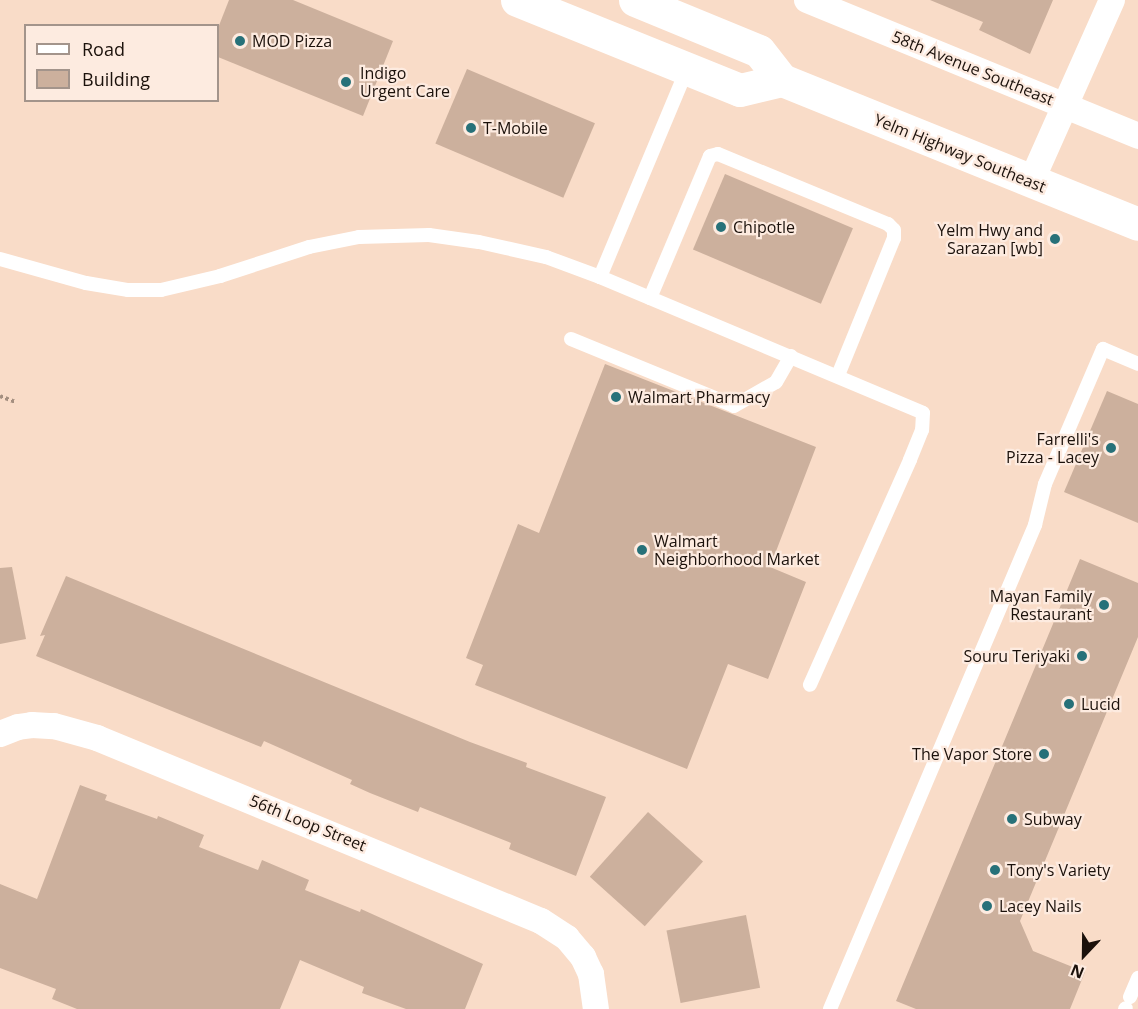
<!DOCTYPE html>
<html>
<head>
<meta charset="utf-8">
<style>
	body { margin:0 }
	#map { position:relative; width:1138px; height:1009px; overflow:hidden; background:#f9dcc8; font-family:"Open Sans",sans-serif }
	div>[style] { position:absolute }
	.building>* { inset:0; background:#ccb09d; transform-origin:0 0 }
	.path>* { height:4px; margin-top:-2px; transform-origin:0; background:repeating-linear-gradient(90deg,#a48f80 0 3px,transparent 0 6px) }
	.lane>* { height:14px; margin:-7px; padding:0 7px; transform-origin:7px; border-radius:7px; background:#fff }
	.street>* { height:26px; margin:-13px; padding:0 13px; transform-origin:13px; border-radius:13px; background:#fff }
	.secondary>* { height:33px; margin:-16.5px; padding:0 16.5px; transform-origin:16.5px; border-radius:16.5px; background:#fff }
	.dots>* { width:16px; height:16px; translate:-50% -50%; box-sizing:border-box; border:3px solid #fdebe0; border-radius:50% }
	span { translate:-50% -50%; white-space:nowrap; text-align:center; line-height:1.15; -webkit-text-stroke:4.5px #fdebe0; paint-order:stroke }
	.poi-label { font-size:16px; color:#1b110b }
	.left { translate:0 -50%; text-align:left }
	.right { translate:-100% -50%; text-align:right }
	.street-label { font-size:16px; color:#1b110b }
	.legend { position:absolute; left:24px; top:24px; width:195px; height:78px; box-sizing:border-box; background:#fdebe0; border:2px solid #a3948b; margin:0; padding:8px 10px; list-style:none; font-size:18px; color:#1b110b }
	.legend li { display:flex; align-items:center; gap:12px; height:30px }
	.legend b { width:30px; border:2px solid #a3948b }
	.north { position:absolute; left:1054px; top:925px; width:60px; height:60px; -webkit-text-stroke:4px #fdebe0; paint-order:stroke; rotate:202deg; font-size:16px; font-weight:700; line-height:24px; text-align:center; color:#1b110b }
	.north::after { content:''; display:block; margin:auto; width:21px; height:27px; background:#1b110b; clip-path:polygon(50% 0,100% 100%,50% 72%,0 100%) }
</style>
</head>
<body>
<div id="map">
	<div class="building">
		<i style="clip-path:polygon(229px 0,293px 0,393px 41px,363px 116px,218px 57px,218px 28px)"></i>
		<i style="clip-path:polygon(930px 0,1053px 0,1030px 54px,979px 30px,983px 22px)"></i>
		<i style="left:467px;top:69px;width:139px;height:81px;rotate:23deg"></i>
		<i style="left:725px;top:174px;width:139px;height:82px;rotate:23deg"></i>
		<i style="clip-path:polygon(605px 364px,816px 447px,770px 567px,806px 582px,768px 679px,728px 664px,687px 769px,475px 685px,483px 665px,466px 658px,518px 524px,539px 533px)"></i>
		<i style="clip-path:polygon(1107px 391px,1138px 404px,1138px 523px,1064px 492px)"></i>
		<i style="clip-path:polygon(1080px 559px,1138px 583px,1138px 637px,1020px 921px,1033px 951px,1085px 972px,1070px 1009px,916px 1009px,896px 1001px)"></i>
		<i style="clip-path:polygon(12px 567px,26px 639px,0 644px,0 568px)"></i>
		<i style="clip-path:polygon(66px 576px,470px 742px,527px 763px,526px 767px,606px 797px,576px 876px,509px 849px,511px 843px,420px 807px,418px 812px,370px 793px,350px 784px,352px 780px,264px 741px,261px 747px,36px 656px,45px 635px,40px 636px)"></i>
		<i style="clip-path:polygon(80px 785px,107px 795px,105px 800px,157px 819px,158px 816px,204px 835px,199px 847px,258px 870px,262px 860px,309px 880px,305px 890px,360px 912px,361px 909px,483px 964px,465px 1009px,406px 1009px,362px 993px,364px 987px,300px 960px,280px 1009px,77px 1009px,52px 999px,56px 989px,0 968px,0 884px,37px 899px)"></i>
		<i style="left:648px;top:812px;width:74px;height:87px;rotate:42deg"></i>
		<i style="left:746px;top:915px;width:74px;height:81px;rotate:79deg"></i>
	</div>
	<div class="path">
		<i style="left:0;top:396px;width:17px;rotate:21deg"></i>
	</div>
	<div class="lane">
		<i style="left:0;top:259px;width:89px;rotate:15.6deg"></i>
		<i style="left:86px;top:283px;width:43px;rotate:9.5deg"></i>
		<i style="left:128px;top:290px;width:33px"></i>
		<i style="left:161px;top:290px;width:61px;rotate:-13.3deg"></i>
		<i style="left:220px;top:276px;width:94px;rotate:-18deg"></i>
		<i style="left:309px;top:247px;width:51px;rotate:-11.3deg"></i>
		<i style="left:359px;top:237px;width:70px;rotate:-1.6deg"></i>
		<i style="left:429px;top:235px;width:50px;rotate:8deg"></i>
		<i style="left:479px;top:242px;width:69px;rotate:12.6deg"></i>
		<i style="left:546px;top:257px;width:58px;rotate:20.3deg"></i>
		<i style="left:600px;top:277px;width:350px;rotate:22.8deg"></i>
		<i style="left:923px;top:413px;width:17px;rotate:93deg"></i>
		<i style="left:922px;top:430px;width:32px;rotate:112deg"></i>
		<i style="left:910px;top:460px;width:246px;rotate:114deg"></i>
		<i style="left:600px;top:277px;width:225px;rotate:-67.3deg"></i>
		<i style="left:650px;top:298px;width:154px;rotate:-67.1deg"></i>
		<i style="left:710px;top:156px;width:8px;rotate:-14deg"></i>
		<i style="left:718px;top:154px;width:184px;rotate:22.4deg"></i>
		<i style="left:888px;top:224px;width:8px;rotate:45deg"></i>
		<i style="left:894px;top:230px;width:8px;rotate:90deg"></i>
		<i style="left:894px;top:238px;width:148px;rotate:112.2deg"></i>
		<i style="left:571px;top:339px;width:176px;rotate:22.3deg"></i>
		<i style="left:734px;top:406px;width:48px;rotate:-29.7deg"></i>
		<i style="left:776px;top:382px;width:30px;rotate:-60deg"></i>
		<i style="left:1130px;top:997px;width:21px;rotate:-67deg"></i>
		<i style="left:830px;top:1009px;width:526px;rotate:-67.04deg"></i>
		<i style="left:1035px;top:525px;width:42px;rotate:-76.3deg"></i>
		<i style="left:1045px;top:484px;width:147px;rotate:-66.8deg"></i>
		<i style="left:1103px;top:349px;width:38px;rotate:23deg"></i>
		<i style="left:1125px;top:1009px;width:1px;rotate:-45deg"></i>
	</div>
	<div class="street">
		<i style="left:807px;top:0;width:358px;rotate:22.3deg"></i>
		<i style="left:1031px;top:182px;width:199px;rotate:-66deg"></i>
		<i style="left:0;top:734px;width:19px;rotate:-21deg"></i>
		<i style="left:18px;top:727px;width:14px;rotate:-8deg"></i>
		<i style="left:32px;top:725px;width:22px;rotate:3deg"></i>
		<i style="left:54px;top:726px;width:45px;rotate:15.6deg"></i>
		<i style="left:97px;top:738px;width:480px;rotate:22.4deg"></i>
		<i style="left:541px;top:921px;width:31px;rotate:33deg"></i>
		<i style="left:567px;top:938px;width:25px;rotate:50deg"></i>
		<i style="left:583px;top:957px;width:19px;rotate:65deg"></i>
		<i style="left:591px;top:974px;width:35px;rotate:82deg"></i>
	</div>
	<div class="secondary">
		<i style="left:517px;top:0;width:240px;rotate:22deg"></i>
		<i style="left:740px;top:90px;width:43px;rotate:-13.4deg"></i>
		<i style="left:635px;top:0;width:134px;rotate:22.4deg"></i>
		<i style="left:759px;top:51px;width:37px;rotate:52deg"></i>
		<i style="left:782px;top:80px;width:384px;rotate:22deg"></i>
	</div>
	<div class="dots">
		<i style="left:240px;top:41px;background:#277179"></i>
		<i style="left:346px;top:82px;background:#277179"></i>
		<i style="left:471px;top:128px;background:#277179"></i>
		<i style="left:721px;top:227px;background:#277179"></i>
		<i style="left:1055px;top:239px;background:#277179"></i>
		<i style="left:616px;top:397px;background:#277179"></i>
		<i style="left:1111px;top:448px;background:#277179"></i>
		<i style="left:642px;top:550px;background:#277179"></i>
		<i style="left:1104px;top:605px;background:#277179"></i>
		<i style="left:1082px;top:656px;background:#277179"></i>
		<i style="left:1069px;top:704px;background:#277179"></i>
		<i style="left:1044px;top:754px;background:#277179"></i>
		<i style="left:1012px;top:819px;background:#277179"></i>
		<i style="left:995px;top:870px;background:#277179"></i>
		<i style="left:987px;top:906px;background:#277179"></i>
	</div>
	<div class="poi-label">
		<span class="left" style="left:252px;top:41px">MOD Pizza</span>
		<span class="left" style="left:360px;top:82px">Indigo<br>Urgent Care</span>
		<span class="left" style="left:483px;top:128px">T-Mobile</span>
		<span class="left" style="left:733px;top:227px">Chipotle</span>
		<span class="right" style="left:1043px;top:239px">Yelm Hwy and<br>Sarazan [wb]</span>
		<span class="left" style="left:628px;top:397px">Walmart Pharmacy</span>
		<span class="right" style="left:1099px;top:448px">Farrelli's<br>Pizza - Lacey</span>
		<span class="left" style="left:654px;top:550px">Walmart<br>Neighborhood Market</span>
		<span class="right" style="left:1092px;top:605px">Mayan Family<br>Restaurant</span>
		<span class="right" style="left:1070px;top:656px">Souru Teriyaki</span>
		<span class="left" style="left:1081px;top:704px">Lucid</span>
		<span class="right" style="left:1032px;top:754px">The Vapor Store</span>
		<span class="left" style="left:1024px;top:819px">Subway</span>
		<span class="left" style="left:1007px;top:870px">Tony's Variety</span>
		<span class="left" style="left:999px;top:906px">Lacey Nails</span>
	</div>
	<div class="street-label">
		<span style="left:973px;top:68px;rotate:22deg">58th Avenue Southeast</span>
		<span style="left:960px;top:153px;rotate:22deg">Yelm Highway Southeast</span>
		<span style="left:308px;top:823px;rotate:22deg">56th Loop Street</span>
	</div>
	<ul class="legend">
	<li><b style="height:8px;background:#fff"></b>Road</li>
	<li><b style="height:16px;background:#ccb09d"></b>Building</li>
	</ul>
	<div class="north">N</div>
</div>
</body>
</html>
